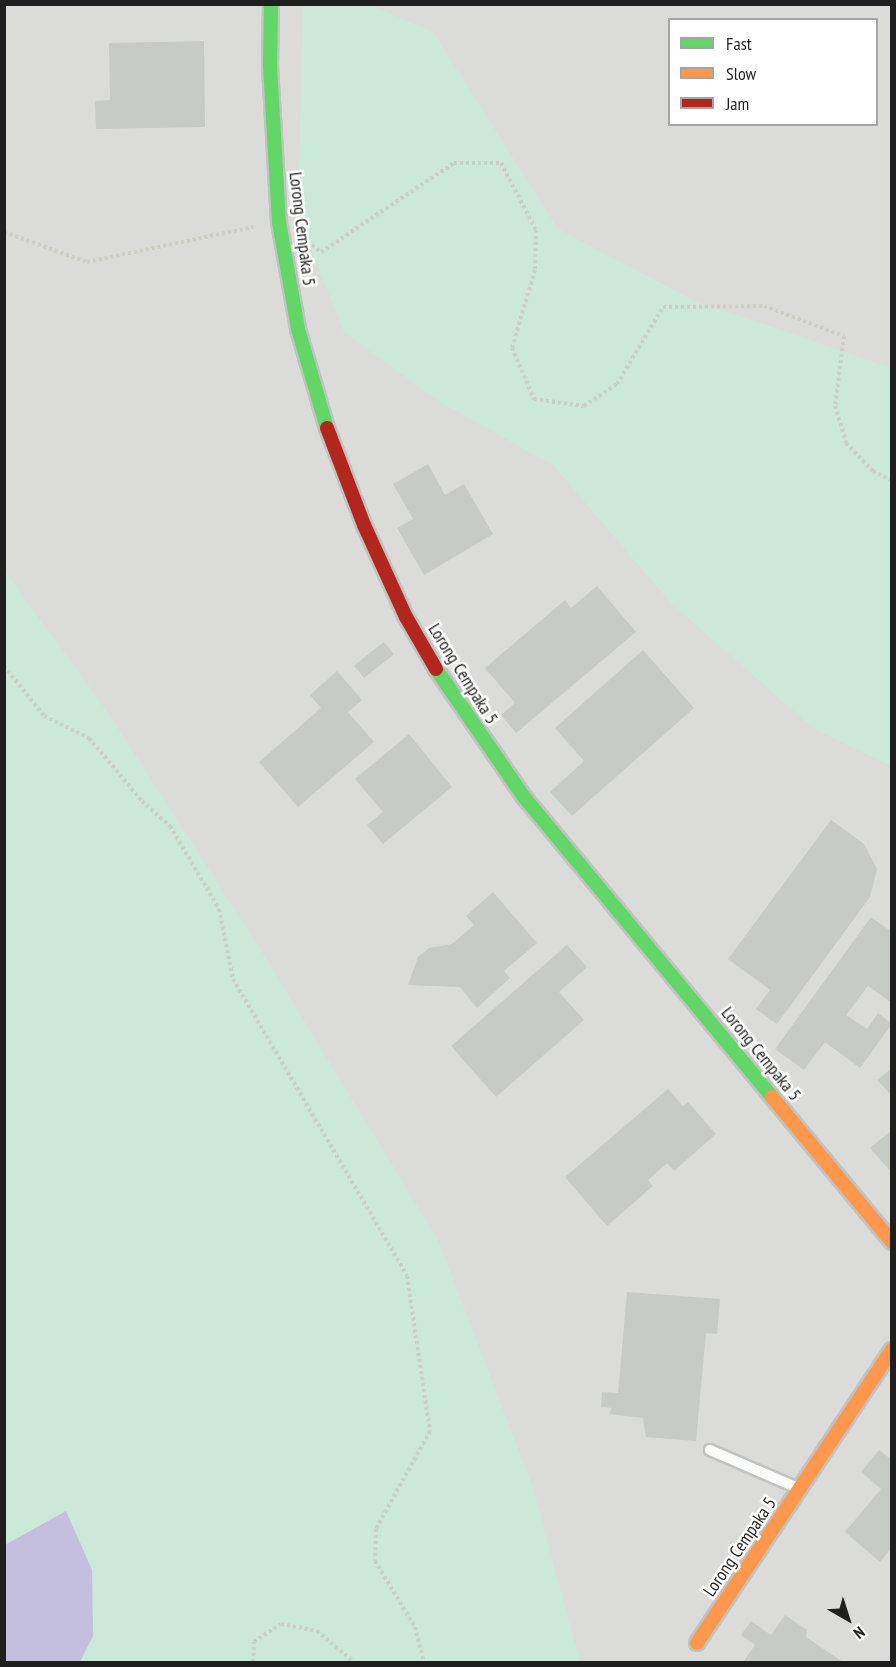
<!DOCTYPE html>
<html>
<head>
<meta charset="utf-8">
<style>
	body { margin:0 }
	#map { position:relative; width:896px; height:1667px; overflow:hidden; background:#eaede8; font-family:"PT Sans Narrow",sans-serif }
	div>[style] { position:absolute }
	.residential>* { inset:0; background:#dbdcd9 }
	.grass>* { inset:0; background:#cbe8d8 }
	.water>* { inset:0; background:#c4bfde }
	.building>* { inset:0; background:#c7cac5; transform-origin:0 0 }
	.path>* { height:4px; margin-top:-2px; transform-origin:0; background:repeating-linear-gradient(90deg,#cccfc1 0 3px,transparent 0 6px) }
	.roads { filter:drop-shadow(2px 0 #c1c3c0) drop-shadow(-2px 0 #c1c3c0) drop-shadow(0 2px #c1c3c0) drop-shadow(0 -2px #c1c3c0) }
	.lane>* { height:10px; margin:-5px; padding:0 5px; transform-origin:5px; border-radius:5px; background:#fcfcfc }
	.fast>* { height:14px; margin:-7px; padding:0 7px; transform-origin:7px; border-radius:7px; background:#63d668 }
	.slow>* { height:14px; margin:-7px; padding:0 7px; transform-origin:7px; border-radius:7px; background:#ff974d }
	.jam>* { height:14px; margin:-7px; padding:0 7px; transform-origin:7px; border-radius:7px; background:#b3261e }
	span { translate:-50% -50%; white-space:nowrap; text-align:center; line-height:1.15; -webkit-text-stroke:5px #fff; paint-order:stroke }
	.street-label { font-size:18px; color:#1f1f1f }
	.frame { position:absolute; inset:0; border:6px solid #1f1f1f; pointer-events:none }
	.legend { position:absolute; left:668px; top:18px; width:210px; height:108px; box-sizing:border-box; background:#fff; border:2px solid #a5a5a5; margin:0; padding:8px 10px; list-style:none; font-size:18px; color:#1f1f1f }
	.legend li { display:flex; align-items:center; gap:12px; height:30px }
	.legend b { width:30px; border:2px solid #a5a5a5 }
	.north { position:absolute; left:818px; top:1589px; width:60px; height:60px; -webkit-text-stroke:4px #fff; paint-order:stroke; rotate:141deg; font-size:16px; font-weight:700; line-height:24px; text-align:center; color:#1f1f1f }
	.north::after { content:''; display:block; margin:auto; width:21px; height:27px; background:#1f1f1f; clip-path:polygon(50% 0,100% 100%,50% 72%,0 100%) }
</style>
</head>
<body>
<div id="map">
	<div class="residential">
		<i style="clip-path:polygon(evenodd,5px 5px,891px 5px,891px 1662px,5px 1662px,5px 5px,670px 20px,876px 20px,876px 124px,670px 124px,670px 20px)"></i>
	</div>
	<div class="grass">
		<i style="clip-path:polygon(303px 5px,370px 5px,433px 32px,558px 229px,693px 300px,891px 368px,891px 766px,813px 728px,670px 602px,553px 465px,440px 402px,344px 332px,298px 216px)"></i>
		<i style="clip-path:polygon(4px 570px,109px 714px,262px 952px,438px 1240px,533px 1488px,580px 1662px,5px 1662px)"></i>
	</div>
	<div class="water">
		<i style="clip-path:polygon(66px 1511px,92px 1570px,93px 1636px,80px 1662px,5px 1662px,5px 1545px)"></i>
	</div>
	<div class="building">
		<i style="clip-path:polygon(204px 41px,205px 127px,96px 129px,95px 101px,110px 100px,109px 43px)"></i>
		<i style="clip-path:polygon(428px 464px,445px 495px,464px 484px,493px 534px,424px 575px,397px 528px,413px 519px,393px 484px)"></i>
		<i style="clip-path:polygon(597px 586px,636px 632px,516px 733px,501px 715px,515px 703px,485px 668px,565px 600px,571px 608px)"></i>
		<i style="left:384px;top:642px;width:16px;height:38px;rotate:52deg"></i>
		<i style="clip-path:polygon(643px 650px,694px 708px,572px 816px,550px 792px,584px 761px,555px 728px)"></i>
		<i style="clip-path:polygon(337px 671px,362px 700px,348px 712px,374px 742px,298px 807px,259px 762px,321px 708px,310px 695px)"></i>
		<i style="clip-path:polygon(409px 734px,452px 787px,383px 844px,367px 825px,383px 812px,355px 779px)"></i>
		<i style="clip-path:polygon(831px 820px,864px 844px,877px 869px,870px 897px,777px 1024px,756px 1009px,770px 990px,728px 959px)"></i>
		<i style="clip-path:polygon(493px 892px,537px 943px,504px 971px,510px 978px,477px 1008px,460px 987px,408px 985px,418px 957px,429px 948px,452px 944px,474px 925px,466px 916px)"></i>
		<i style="clip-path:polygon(871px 917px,892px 932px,892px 1003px,868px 986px,846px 1015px,867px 1029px,878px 1013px,892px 1024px,860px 1068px,825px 1042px,804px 1070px,775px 1049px)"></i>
		<i style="clip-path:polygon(567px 945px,587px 967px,559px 992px,584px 1020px,496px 1097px,451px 1046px)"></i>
		<i style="clip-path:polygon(892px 1068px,892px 1096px,877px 1080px)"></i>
		<i style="clip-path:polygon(668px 1089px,683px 1106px,688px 1102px,716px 1134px,674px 1171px,667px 1163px,648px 1180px,653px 1186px,607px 1226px,565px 1177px)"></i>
		<i style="clip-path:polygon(892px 1130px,892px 1173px,870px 1148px)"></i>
		<i style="clip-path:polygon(627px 1292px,720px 1299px,717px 1334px,706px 1333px,696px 1441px,646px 1437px,643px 1418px,609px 1414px,612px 1408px,601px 1407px,602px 1392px,618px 1393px)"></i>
		<i style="clip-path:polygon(879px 1450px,892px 1460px,892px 1554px,889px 1551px,880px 1562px,845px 1532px,881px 1489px,861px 1472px)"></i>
		<i style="clip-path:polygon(785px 1615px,807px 1630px,806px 1637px,843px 1662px,743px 1662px,755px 1645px,741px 1635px,751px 1621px,771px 1635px)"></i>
	</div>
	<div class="path">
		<i style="left:4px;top:232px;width:88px;rotate:19.9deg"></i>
		<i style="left:87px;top:262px;width:170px;rotate:-11.9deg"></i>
		<i style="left:312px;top:245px;width:11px;rotate:38deg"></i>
		<i style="left:321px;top:252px;width:160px;rotate:-33.8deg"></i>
		<i style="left:454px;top:163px;width:47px"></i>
		<i style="left:501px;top:163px;width:76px;rotate:62.4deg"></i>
		<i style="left:536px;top:230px;width:40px;rotate:91.4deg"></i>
		<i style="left:535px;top:270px;width:81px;rotate:106.4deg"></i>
		<i style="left:512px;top:348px;width:56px;rotate:66.7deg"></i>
		<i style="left:534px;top:399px;width:50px;rotate:8deg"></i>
		<i style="left:584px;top:406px;width:40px;rotate:-34deg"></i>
		<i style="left:617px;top:384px;width:90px;rotate:-59.1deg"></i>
		<i style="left:663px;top:307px;width:101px;rotate:-0.6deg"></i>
		<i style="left:764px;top:306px;width:85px;rotate:20.6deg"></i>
		<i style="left:844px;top:336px;width:71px;rotate:97.3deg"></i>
		<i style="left:835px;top:406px;width:39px;rotate:73deg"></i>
		<i style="left:846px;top:443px;width:39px;rotate:46deg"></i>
		<i style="left:873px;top:471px;width:21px;rotate:28deg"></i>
		<i style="left:4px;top:666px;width:64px;rotate:51.3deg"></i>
		<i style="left:44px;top:716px;width:50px;rotate:26.1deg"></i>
		<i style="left:89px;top:738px;width:82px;rotate:49.9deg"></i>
		<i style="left:142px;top:801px;width:38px;rotate:42deg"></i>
		<i style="left:170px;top:826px;width:96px;rotate:59.4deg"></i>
		<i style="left:219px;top:909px;width:71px;rotate:78.7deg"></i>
		<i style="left:233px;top:979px;width:344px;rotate:59.6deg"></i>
		<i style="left:407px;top:1276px;width:157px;rotate:81.6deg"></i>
		<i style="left:430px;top:1431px;width:112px;rotate:118.9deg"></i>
		<i style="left:376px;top:1529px;width:32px;rotate:92deg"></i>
		<i style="left:375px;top:1561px;width:77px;rotate:58.8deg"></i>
		<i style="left:415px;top:1627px;width:36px;rotate:76deg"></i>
		<i style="left:253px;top:1662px;width:20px;rotate:-87deg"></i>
		<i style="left:254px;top:1642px;width:32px;rotate:-34deg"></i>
		<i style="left:281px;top:1624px;width:37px;rotate:11deg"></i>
		<i style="left:317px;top:1631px;width:48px;rotate:40deg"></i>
	</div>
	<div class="roads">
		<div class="lane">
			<i style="left:710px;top:1450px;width:96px;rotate:23.4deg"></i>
		</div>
		<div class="fast">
			<i style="left:271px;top:4px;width:62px;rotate:90.9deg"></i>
			<i style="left:270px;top:66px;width:156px;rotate:86.7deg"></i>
			<i style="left:279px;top:222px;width:109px;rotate:79.9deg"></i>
			<i style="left:298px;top:329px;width:103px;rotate:73.7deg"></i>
			<i style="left:436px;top:669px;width:155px;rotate:55.5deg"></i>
			<i style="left:524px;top:797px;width:389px;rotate:50.4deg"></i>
		</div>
		<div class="slow">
			<i style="left:772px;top:1097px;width:188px;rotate:50.4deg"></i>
			<i style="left:697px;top:1643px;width:352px;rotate:-56.4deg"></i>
		</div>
		<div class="jam">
			<i style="left:327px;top:428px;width:104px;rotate:69.1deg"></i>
			<i style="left:364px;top:525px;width:101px;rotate:65.5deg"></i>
			<i style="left:406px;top:617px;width:60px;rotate:60deg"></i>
		</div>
	</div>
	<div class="street-label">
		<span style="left:302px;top:229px;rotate:83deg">Lorong Cempaka 5</span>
		<span style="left:463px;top:674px;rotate:58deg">Lorong Cempaka 5</span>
		<span style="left:761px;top:1054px;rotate:51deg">Lorong Cempaka 5</span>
		<span style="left:740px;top:1547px;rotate:-56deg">Lorong Cempaka 5</span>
	</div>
	<div class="frame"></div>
	<ul class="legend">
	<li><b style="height:8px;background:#63d668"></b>Fast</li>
	<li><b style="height:8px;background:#ff974d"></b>Slow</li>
	<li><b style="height:8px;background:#b3261e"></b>Jam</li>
	</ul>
	<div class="north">N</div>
</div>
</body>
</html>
